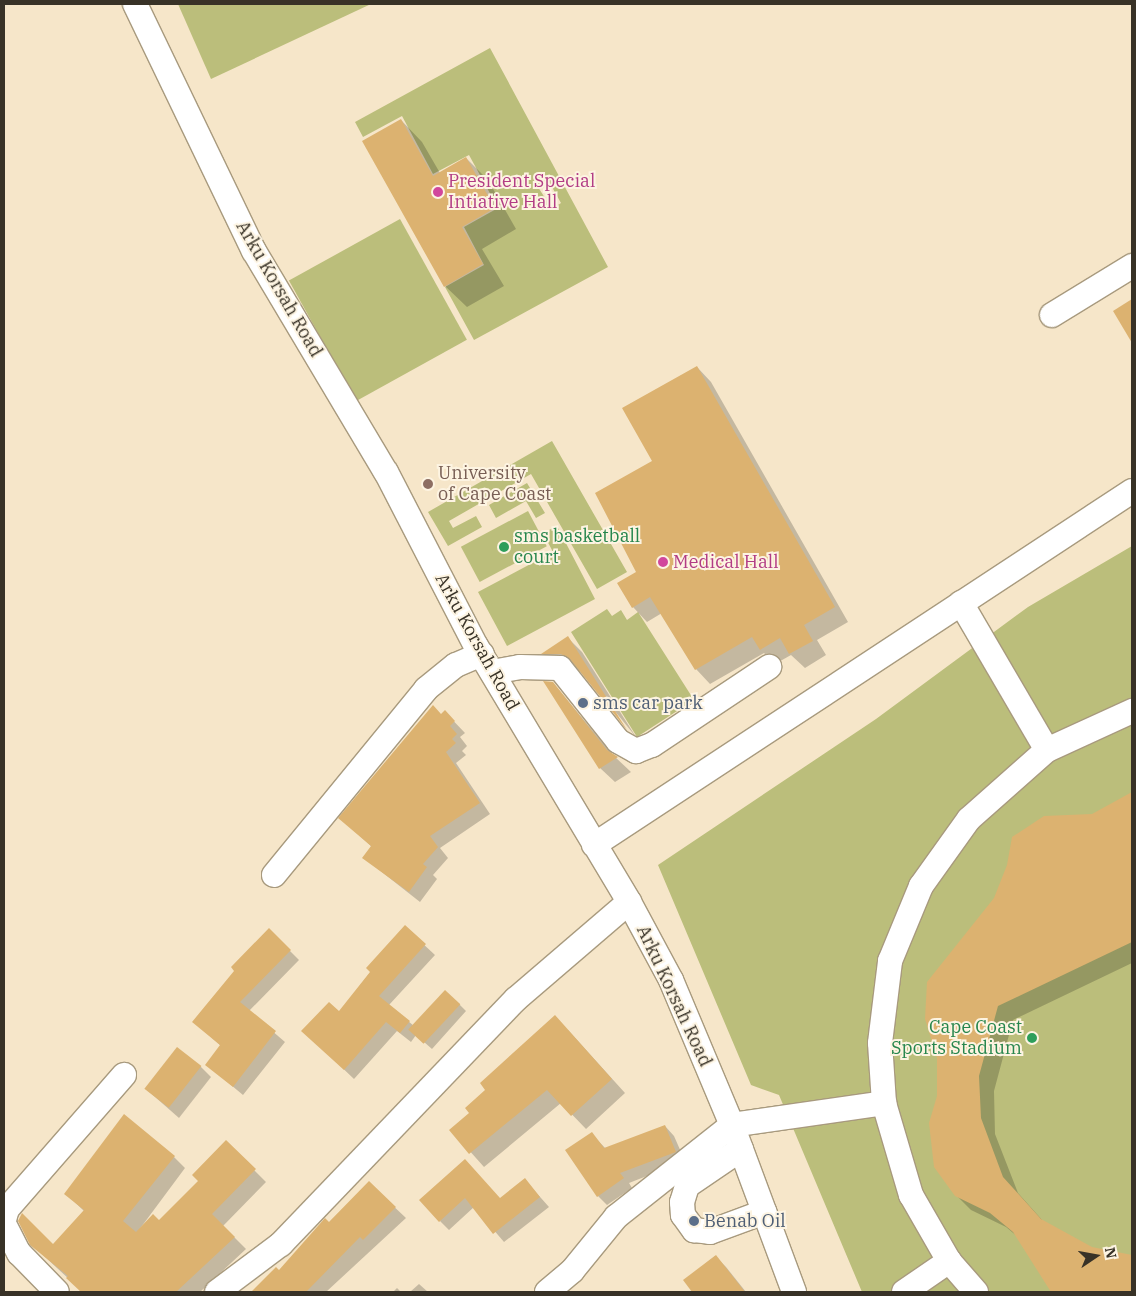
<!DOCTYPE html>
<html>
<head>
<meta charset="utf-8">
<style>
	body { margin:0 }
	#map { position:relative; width:1136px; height:1296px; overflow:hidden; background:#f6e6c9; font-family:"IBM Plex Serif",serif }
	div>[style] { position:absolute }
	.green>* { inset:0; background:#bbbe7b; transform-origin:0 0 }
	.shadow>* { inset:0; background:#0003 }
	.building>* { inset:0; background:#dcb270; transform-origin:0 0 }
	.roads { filter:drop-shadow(1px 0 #a89a7e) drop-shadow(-1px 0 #a89a7e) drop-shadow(0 1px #a89a7e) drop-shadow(0 -1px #a89a7e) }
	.minor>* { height:24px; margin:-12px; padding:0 12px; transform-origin:12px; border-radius:12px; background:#fff }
	.dots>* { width:14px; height:14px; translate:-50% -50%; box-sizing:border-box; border:2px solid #fdf4e2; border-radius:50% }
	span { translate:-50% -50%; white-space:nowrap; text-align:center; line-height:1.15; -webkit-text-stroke:4px #fdf4e2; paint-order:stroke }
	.hotel-label { font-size:18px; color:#b23c85 }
	.left { translate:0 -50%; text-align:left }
	.street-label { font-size:18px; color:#383227 }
	.education-label { font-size:18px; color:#785e54 }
	.leisure-label { font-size:18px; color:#27864d }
	.right { translate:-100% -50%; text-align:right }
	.service-label { font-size:18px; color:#4e5e75 }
	.frame { position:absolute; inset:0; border:5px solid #383227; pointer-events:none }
	.north { position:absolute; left:1071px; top:1231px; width:50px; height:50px; -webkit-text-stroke:4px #fdf4e2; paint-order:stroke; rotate:78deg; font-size:14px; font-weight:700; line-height:20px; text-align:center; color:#383227 }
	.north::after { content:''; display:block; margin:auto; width:18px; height:22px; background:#383227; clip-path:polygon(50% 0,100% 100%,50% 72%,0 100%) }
</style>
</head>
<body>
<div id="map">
	<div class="green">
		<i style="clip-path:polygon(178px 4px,371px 4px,211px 79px)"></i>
		<i style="clip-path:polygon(evenodd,490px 48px,608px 267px,474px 340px,445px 287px,484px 265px,464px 227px,498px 208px,469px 155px,433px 174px,402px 116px,363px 137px,355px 122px,490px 48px,548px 180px,561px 203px,552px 209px,538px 187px,548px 180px)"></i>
		<i style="left:400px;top:219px;width:138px;height:127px;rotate:61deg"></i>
		<i style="clip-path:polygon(552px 441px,627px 572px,597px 589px,531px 474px,449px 521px,453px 528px,476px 516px,482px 527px,448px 546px,428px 512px)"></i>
		<i style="clip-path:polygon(527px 483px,545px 513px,536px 518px,526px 501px,496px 518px,489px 505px)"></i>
		<i style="left:528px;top:511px;width:40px;height:76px;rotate:62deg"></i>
		<i style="clip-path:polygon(557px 526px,595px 599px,507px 646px,478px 592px,553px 552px,543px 533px)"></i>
		<i style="clip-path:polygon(1132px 546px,1132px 1292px,862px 1292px,779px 1095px,751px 1085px,658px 865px,876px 719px,1028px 607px)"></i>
		<i style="clip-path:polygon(607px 609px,612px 616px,621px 610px,627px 620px,638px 612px,694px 700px,637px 737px,571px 632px)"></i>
	</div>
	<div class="shadow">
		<i style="clip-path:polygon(401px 120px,422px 142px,440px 173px,466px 158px,488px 180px,516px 229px,482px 249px,504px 286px,467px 307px,445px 286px)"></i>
		<i style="clip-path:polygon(697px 367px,711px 382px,848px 622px,817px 640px,826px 655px,805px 668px,791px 655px,775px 664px,764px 653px,710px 684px,696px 669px,662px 613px,647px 622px,633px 607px,654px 461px)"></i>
		<i style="clip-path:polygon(568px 638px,582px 652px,636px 737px,582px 671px,557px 668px,543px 654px)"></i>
		<i style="clip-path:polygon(553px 683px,613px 755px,631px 772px,615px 782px,600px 768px)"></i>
		<i style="clip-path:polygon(445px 712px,465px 733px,460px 737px,467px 746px,462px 751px,466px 755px,456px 763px,490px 814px,440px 848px,448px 858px,433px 875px,437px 879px,420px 902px,364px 858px,372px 847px,340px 818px)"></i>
		<i style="clip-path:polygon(1132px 794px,1132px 963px,1013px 1020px,994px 1091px,995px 1134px,1018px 1193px,1043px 1221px,1092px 1248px,1132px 1256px,1132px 1292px,1053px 1292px,1018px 1237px,1006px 1227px,971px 1210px,956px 1195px,931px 1123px,1092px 815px)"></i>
		<i style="clip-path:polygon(405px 927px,435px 955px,389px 1005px,414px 1026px,459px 1004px,466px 1011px,432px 1049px,416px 1035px,411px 1042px,397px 1031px,354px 1079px,313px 1040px,339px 1013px)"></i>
		<i style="clip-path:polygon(269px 930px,299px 960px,249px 1011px,285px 1042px,243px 1095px,207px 1065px,221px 1046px,194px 1022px)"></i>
		<i style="clip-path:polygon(568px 1030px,625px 1093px,586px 1129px,561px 1103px,484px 1167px,451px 1130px)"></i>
		<i style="clip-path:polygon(200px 1066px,211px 1077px,179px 1118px,146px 1089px)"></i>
		<i style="clip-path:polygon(665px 1126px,674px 1136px,685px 1161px,629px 1183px,632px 1188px,607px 1205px,598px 1196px,592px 1134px,606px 1149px)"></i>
		<i style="clip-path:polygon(226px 1142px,266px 1182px,223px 1226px,246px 1249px,200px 1292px,83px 1292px,31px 1244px,53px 1246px,84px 1211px,66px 1194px,174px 1157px,185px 1168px,136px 1234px,159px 1221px,200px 1181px)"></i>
		<i style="clip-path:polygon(464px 1161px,500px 1200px,525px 1180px,549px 1207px,504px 1242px,474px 1207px,449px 1230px,440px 1221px)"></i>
		<i style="clip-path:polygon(369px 1183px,406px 1218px,326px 1292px,253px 1292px,276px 1269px,279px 1272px)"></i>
		<i style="clip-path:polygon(715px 1256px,726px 1267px,746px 1292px,694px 1292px,685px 1280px)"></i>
		<i style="clip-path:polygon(419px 1284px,428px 1292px,410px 1292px)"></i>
		<i style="clip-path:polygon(397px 1288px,401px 1292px,393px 1292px)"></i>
	</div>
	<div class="building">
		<i style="clip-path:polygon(401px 119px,433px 176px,466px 157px,495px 208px,462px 227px,483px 264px,444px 287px,362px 141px)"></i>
		<i style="clip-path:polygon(1132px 299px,1132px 343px,1113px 311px)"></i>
		<i style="clip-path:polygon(697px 366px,835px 607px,804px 625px,813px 641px,789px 654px,780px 638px,760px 650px,752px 637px,695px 670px,650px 597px,632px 608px,617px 583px,636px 572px,595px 493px,652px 461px,622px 408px)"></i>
		<i style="clip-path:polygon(568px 636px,627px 730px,570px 659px,561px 654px,541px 654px)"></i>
		<i style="clip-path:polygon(543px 681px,553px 682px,607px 750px,618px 757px,599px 769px)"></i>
		<i style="clip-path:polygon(433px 705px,441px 714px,445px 710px,455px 721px,450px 726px,457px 734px,452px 739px,456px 743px,446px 752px,480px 803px,430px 836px,438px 847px,423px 864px,427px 867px,409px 892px,362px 858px,371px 846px,338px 818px)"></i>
		<i style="clip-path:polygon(1132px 792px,1132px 942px,998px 1006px,979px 1076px,981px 1118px,1003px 1177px,1041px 1219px,1092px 1247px,1132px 1255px,1132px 1292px,1051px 1292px,1013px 1232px,990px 1213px,955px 1196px,934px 1167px,929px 1123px,937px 1096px,937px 1058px,925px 1019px,927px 982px,994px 898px,1007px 865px,1012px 837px,1044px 816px,1092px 814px)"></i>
		<i style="clip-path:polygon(405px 925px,426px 944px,379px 996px,410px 1021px,400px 1033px,386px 1022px,344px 1070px,301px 1031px,329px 1002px,339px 1011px,370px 972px,366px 968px)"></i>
		<i style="clip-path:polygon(269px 928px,291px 950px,240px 1002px,276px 1031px,233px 1087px,205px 1065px,220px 1045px,192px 1022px,234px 971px,231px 967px)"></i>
		<i style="left:445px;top:990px;width:21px;height:54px;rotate:43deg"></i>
		<i style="clip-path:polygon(555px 1015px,612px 1079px,571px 1116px,547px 1090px,469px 1154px,449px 1130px,469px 1113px,465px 1108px,485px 1090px,480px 1083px)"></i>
		<i style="left:177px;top:1047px;width:31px;height:53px;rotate:38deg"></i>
		<i style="clip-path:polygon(124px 1114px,175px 1156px,123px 1221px,136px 1232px,153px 1214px,159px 1220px,198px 1181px,192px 1175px,226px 1140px,256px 1169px,212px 1214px,235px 1237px,176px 1292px,81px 1292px,66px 1278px,68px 1276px,30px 1245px,18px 1221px,22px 1213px,53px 1244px,84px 1210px,64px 1194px)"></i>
		<i style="clip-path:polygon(665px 1125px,676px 1152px,620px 1173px,624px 1178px,597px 1197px,565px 1150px,592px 1132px,604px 1148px)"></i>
		<i style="clip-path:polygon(465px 1159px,500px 1198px,525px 1178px,540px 1197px,493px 1234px,465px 1198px,439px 1222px,419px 1200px)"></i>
		<i style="clip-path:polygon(369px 1181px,396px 1207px,363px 1240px,360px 1237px,306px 1292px,251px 1292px,276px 1267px,279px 1270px,325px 1218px,329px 1222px)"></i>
		<i style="clip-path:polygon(716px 1255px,745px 1292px,692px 1292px,683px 1280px)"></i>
	</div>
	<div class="roads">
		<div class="minor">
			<i style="left:135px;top:4px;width:274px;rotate:64.3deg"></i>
			<i style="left:254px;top:251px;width:257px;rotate:59.2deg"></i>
			<i style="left:386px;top:472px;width:196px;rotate:62.7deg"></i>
			<i style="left:476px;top:646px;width:298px;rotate:59.1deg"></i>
			<i style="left:629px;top:902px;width:89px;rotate:61.7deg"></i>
			<i style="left:671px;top:980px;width:157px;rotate:67.2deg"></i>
			<i style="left:732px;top:1125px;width:178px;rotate:69.6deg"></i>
			<i style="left:1052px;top:315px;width:94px;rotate:-31.5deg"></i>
			<i style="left:961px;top:603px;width:170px;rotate:59.7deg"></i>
			<i style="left:492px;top:672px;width:28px;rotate:-10deg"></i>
			<i style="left:520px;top:667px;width:40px;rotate:1.4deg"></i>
			<i style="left:560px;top:668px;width:93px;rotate:51.5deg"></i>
			<i style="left:618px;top:741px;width:21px;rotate:29deg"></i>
			<i style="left:636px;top:751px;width:17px;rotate:-21deg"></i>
			<i style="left:652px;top:745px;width:141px;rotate:-33.7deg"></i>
			<i style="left:594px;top:845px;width:644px;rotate:-33.34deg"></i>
			<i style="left:274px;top:875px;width:240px;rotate:-50.7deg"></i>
			<i style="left:426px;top:689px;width:38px;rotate:-39deg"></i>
			<i style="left:456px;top:665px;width:28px;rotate:-23deg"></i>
			<i style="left:741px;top:1149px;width:65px;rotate:145.6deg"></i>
			<i style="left:687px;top:1186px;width:17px;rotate:107deg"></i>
			<i style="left:682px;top:1202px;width:13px;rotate:86deg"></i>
			<i style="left:683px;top:1215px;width:19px;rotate:54deg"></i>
			<i style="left:694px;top:1230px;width:16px;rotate:7deg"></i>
			<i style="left:710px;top:1232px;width:58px;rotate:-20.3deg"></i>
			<i style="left:4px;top:1220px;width:11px;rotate:-75deg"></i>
			<i style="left:7px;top:1209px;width:178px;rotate:-48.9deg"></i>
			<i style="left:4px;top:1224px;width:33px;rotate:63deg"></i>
			<i style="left:19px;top:1253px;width:54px;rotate:45.7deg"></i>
			<i style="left:217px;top:1292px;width:80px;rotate:-36.9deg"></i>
			<i style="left:281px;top:1244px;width:339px;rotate:-46.2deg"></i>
			<i style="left:516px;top:999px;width:149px;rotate:-40.6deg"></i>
			<i style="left:547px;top:1292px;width:33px;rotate:-40deg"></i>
			<i style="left:572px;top:1271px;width:70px;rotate:-50.8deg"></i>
			<i style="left:616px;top:1217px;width:148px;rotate:-38.4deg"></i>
			<i style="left:732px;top:1125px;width:154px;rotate:-8.2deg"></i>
			<i style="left:904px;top:1292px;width:55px;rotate:-34.6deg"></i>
			<i style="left:976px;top:1292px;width:41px;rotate:-131.1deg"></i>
			<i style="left:949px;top:1261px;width:76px;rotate:-119.9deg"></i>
			<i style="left:911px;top:1195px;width:96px;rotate:-106.4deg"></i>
			<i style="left:884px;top:1103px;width:60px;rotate:-93.8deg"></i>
			<i style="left:880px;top:1043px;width:83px;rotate:-83deg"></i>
			<i style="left:890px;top:961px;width:81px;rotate:-67.5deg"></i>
			<i style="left:921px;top:886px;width:82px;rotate:-54.4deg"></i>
			<i style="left:969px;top:819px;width:104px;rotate:-41.5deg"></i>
			<i style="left:1047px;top:750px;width:94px;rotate:-24.6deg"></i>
		</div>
	</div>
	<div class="dots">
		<i style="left:438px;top:192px;background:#d1479c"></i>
		<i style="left:428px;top:484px;background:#8d6e63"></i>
		<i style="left:504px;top:547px;background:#2e9e5b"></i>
		<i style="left:663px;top:562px;background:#d1479c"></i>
		<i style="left:583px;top:703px;background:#5c6f8a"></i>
		<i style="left:1032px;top:1038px;background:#2e9e5b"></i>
		<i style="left:694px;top:1221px;background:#5c6f8a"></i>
	</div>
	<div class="hotel-label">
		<span class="left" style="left:448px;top:192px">President Special<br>Intiative Hall</span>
		<span class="left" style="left:673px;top:562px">Medical Hall</span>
	</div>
	<div class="street-label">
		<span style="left:279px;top:289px;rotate:60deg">Arku Korsah Road</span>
		<span style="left:477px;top:642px;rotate:61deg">Arku Korsah Road</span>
		<span style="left:674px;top:996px;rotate:65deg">Arku Korsah Road</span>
	</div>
	<div class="education-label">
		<span class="left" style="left:438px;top:484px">University<br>of Cape Coast</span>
	</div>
	<div class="leisure-label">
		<span class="left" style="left:514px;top:547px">sms basketball<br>court</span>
		<span class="right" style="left:1022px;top:1038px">Cape Coast<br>Sports Stadium</span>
	</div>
	<div class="service-label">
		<span class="left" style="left:593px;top:703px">sms car park</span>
		<span class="left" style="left:704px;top:1221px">Benab Oil</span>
	</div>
	<div class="frame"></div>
	<div class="north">N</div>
</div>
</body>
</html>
